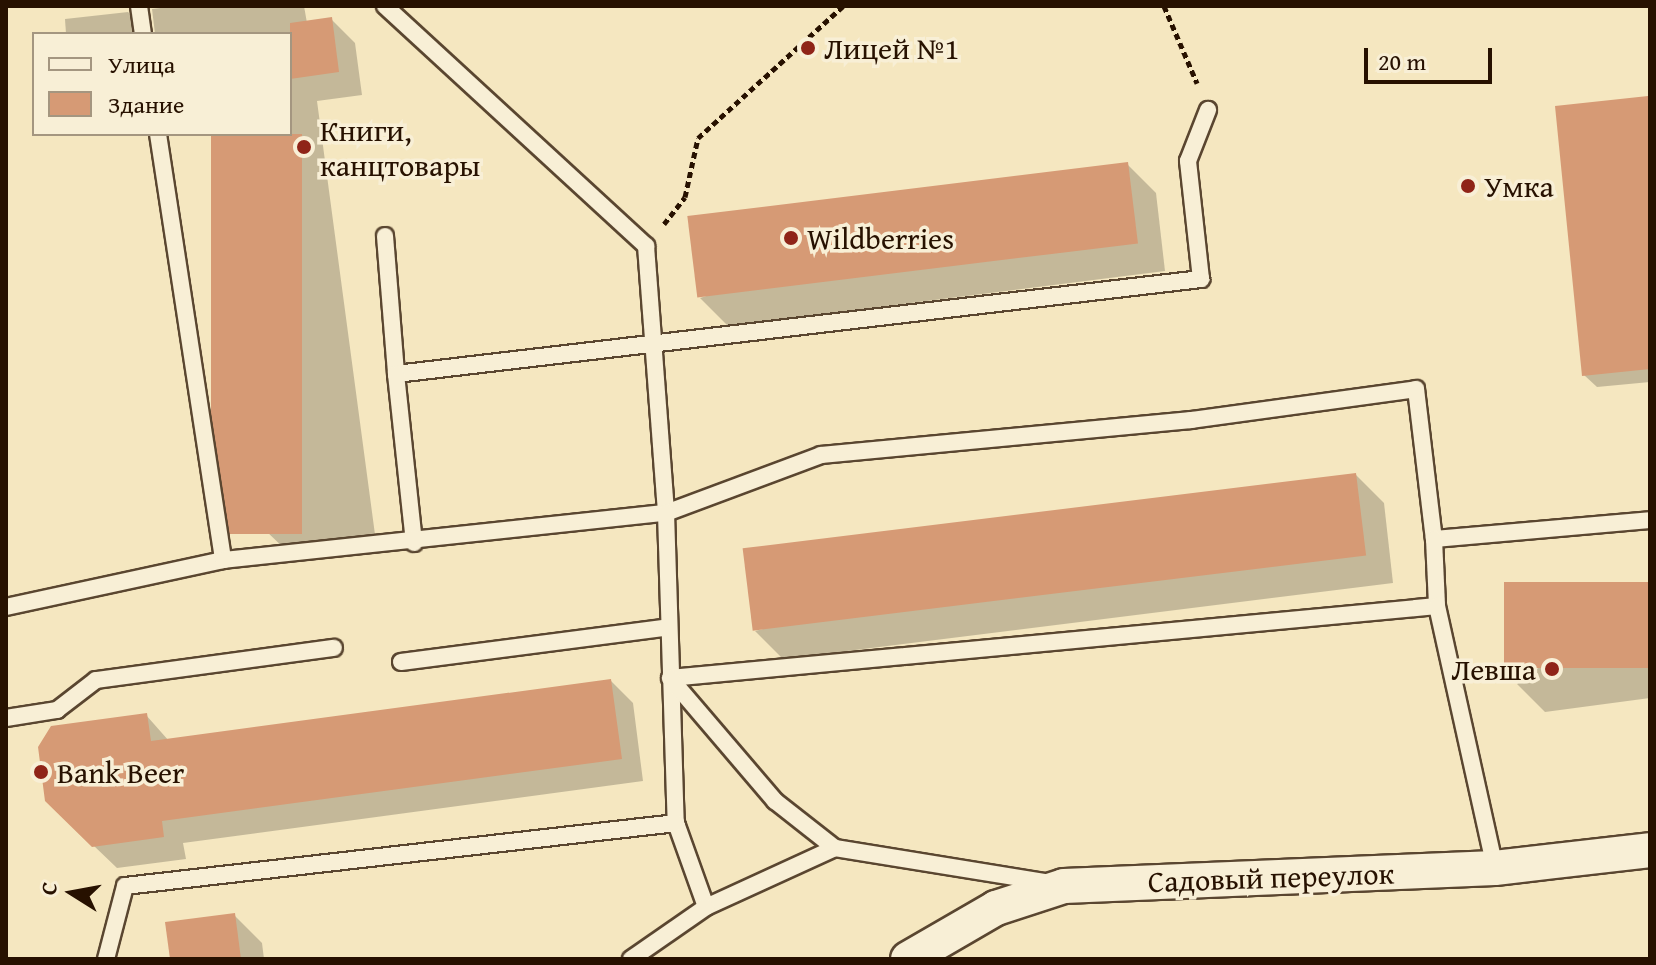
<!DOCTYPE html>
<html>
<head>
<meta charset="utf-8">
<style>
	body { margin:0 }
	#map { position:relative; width:1656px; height:965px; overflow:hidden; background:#f5e7c0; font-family:"Gentium Book Plus",serif }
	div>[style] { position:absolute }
	.shadow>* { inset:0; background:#0003 }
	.building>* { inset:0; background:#d69a75; transform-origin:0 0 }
	.path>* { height:5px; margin-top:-2.5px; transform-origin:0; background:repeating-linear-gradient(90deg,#271100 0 6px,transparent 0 10px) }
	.roads { filter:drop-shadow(2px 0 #5a4630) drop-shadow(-2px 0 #5a4630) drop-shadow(0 2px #5a4630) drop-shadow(0 -2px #5a4630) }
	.service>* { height:16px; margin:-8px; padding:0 8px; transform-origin:8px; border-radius:8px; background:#f8efd6 }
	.minor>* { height:34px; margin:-17px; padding:0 17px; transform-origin:17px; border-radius:17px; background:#f8efd6 }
	.dots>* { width:22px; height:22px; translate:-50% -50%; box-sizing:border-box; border:4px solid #f8efd6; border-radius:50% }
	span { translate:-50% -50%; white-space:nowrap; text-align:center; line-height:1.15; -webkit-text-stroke:7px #f8efd6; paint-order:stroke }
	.poi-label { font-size:30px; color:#271100 }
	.left { translate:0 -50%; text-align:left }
	.right { translate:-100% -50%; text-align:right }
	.street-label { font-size:30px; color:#271100 }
	.frame { position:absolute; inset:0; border:8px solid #271100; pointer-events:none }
	.legend { position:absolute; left:32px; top:32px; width:260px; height:104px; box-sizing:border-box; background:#f8efd6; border:2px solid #a49680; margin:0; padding:10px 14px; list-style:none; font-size:24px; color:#271100 }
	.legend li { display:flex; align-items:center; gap:16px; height:40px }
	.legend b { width:40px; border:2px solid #a49680 }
	.north { position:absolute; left:32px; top:853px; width:80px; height:80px; -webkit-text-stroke:6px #f8efd6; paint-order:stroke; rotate:281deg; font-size:22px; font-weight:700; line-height:32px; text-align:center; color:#271100 }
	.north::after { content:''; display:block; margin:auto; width:28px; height:36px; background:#271100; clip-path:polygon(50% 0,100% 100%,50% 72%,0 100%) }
	.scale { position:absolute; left:1364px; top:48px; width:128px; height:36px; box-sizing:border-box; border:4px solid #271100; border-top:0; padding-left:10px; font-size:24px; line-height:28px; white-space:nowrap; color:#271100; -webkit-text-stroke:6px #f8efd6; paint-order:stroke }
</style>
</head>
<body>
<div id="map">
	<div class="shadow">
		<i style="clip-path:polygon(178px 6px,304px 6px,307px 23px,332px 20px,355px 43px,362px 95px,317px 101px,376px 542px,289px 553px,265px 530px,213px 134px,290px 134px,290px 34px,155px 34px,152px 9px)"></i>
		<i style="clip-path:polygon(128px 12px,150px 34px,66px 34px,65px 19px)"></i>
		<i style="clip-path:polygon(1647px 98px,1650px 382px,1597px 387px,1584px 375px)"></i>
		<i style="clip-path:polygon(1128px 165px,1156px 193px,1165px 271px,728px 326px,700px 298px)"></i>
		<i style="clip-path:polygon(1356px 475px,1384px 503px,1393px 583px,783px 659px,755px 631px)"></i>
		<i style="clip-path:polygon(1650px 584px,1650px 698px,1545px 712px,1517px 684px)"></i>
		<i style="clip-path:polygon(611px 681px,633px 703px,643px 781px,183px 843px,186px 859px,117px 868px,70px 823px,146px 715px,169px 741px)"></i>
		<i style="clip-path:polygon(234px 915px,262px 943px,264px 959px,172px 959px)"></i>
	</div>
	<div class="building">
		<i style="clip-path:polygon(332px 17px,339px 72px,290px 79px,290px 23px)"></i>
		<i style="clip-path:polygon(1648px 96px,1650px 369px,1582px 376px,1555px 106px)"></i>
		<i style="left:211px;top:134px;width:91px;height:400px"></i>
		<i style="left:1128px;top:162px;width:82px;height:444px;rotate:83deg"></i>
		<i style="left:1356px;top:473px;width:83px;height:618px;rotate:83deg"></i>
		<i style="left:1650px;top:582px;width:86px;height:146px;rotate:90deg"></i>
		<i style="clip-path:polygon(611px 679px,622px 759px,162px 821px,164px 837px,92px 847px,45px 801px,38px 747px,51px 726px,147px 713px,151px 741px)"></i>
		<i style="clip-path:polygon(235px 913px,241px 959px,170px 959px,165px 922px)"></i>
	</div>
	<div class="path">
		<i style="left:1164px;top:6px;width:84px;rotate:66.8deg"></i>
		<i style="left:664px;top:224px;width:34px;rotate:-52deg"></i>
		<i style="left:685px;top:197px;width:60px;rotate:-77.6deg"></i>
		<i style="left:698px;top:138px;width:196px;rotate:-42.3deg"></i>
	</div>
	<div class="roads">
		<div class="service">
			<i style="left:139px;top:6px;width:28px;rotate:82deg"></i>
			<i style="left:385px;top:6px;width:355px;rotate:42.6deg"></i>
			<i style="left:646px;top:246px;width:268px;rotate:85.7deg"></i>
			<i style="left:666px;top:513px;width:165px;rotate:-20.5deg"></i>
			<i style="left:821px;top:455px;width:372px;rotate:-5.4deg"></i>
			<i style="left:1191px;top:420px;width:227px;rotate:-7.8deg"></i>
			<i style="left:1416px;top:389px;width:151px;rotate:83.2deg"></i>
			<i style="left:1434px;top:539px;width:217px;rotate:-5deg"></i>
			<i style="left:158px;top:134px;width:431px;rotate:81.3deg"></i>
			<i style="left:385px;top:236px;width:138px;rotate:85.4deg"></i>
			<i style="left:396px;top:374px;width:811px;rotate:-6.73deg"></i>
			<i style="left:1201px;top:279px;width:119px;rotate:-96.3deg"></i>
			<i style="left:1188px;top:161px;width:55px;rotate:-68.6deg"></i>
			<i style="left:396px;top:374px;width:170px;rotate:83.9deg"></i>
			<i style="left:1434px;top:539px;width:67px;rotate:87.4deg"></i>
			<i style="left:6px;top:607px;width:222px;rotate:-12.2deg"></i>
			<i style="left:223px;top:560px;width:445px;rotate:-6.1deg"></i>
			<i style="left:666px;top:513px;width:310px;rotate:88.2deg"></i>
			<i style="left:676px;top:823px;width:89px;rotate:70.3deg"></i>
			<i style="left:706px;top:907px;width:142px;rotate:-24.6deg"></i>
			<i style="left:835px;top:848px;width:218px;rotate:9.2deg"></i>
			<i style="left:401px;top:662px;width:270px;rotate:-7.4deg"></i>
			<i style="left:670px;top:678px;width:770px;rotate:-5.36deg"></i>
			<i style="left:1437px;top:606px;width:268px;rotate:77.5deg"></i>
			<i style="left:670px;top:678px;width:162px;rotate:49.5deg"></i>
			<i style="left:775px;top:801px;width:76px;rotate:38.1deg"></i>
			<i style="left:6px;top:718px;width:52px;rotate:-8.9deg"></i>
			<i style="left:57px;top:710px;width:49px;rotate:-37.6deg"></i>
			<i style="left:96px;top:680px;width:240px;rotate:-7.7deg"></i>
			<i style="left:106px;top:959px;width:75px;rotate:-75.4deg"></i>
			<i style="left:125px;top:886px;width:555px;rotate:-6.52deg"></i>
			<i style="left:631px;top:959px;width:91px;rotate:-34.7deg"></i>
		</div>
		<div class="minor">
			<i style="left:908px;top:959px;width:102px;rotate:-30.1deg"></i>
			<i style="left:996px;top:908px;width:71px;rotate:-17.9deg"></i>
			<i style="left:1064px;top:886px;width:431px;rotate:-2.4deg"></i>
			<i style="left:1495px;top:868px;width:156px;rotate:-6.6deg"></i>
		</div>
	</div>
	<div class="dots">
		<i style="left:808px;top:48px;background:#8f2418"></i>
		<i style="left:304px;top:147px;background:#8f2418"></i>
		<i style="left:1468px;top:186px;background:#8f2418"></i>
		<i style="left:791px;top:238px;background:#8f2418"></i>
		<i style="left:1552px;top:669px;background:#8f2418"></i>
		<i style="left:41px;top:772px;background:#8f2418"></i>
	</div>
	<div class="poi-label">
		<span class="left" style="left:824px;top:48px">Лицей №1</span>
		<span class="left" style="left:320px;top:147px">Книги,<br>канцтовары</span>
		<span class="left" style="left:1484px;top:186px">Умка</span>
		<span class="left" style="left:807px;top:238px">Wildberries</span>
		<span class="right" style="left:1536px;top:669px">Левша</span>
		<span class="left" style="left:57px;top:772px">Bank Beer</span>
	</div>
	<div class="street-label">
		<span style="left:1271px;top:877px;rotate:-2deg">Садовый переулок</span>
	</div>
	<div class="frame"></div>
	<ul class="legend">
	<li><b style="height:10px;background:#f8efd6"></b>Улица</li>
	<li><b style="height:22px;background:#d69a75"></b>Здание</li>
	</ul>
	<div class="north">С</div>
	<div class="scale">20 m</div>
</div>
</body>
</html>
